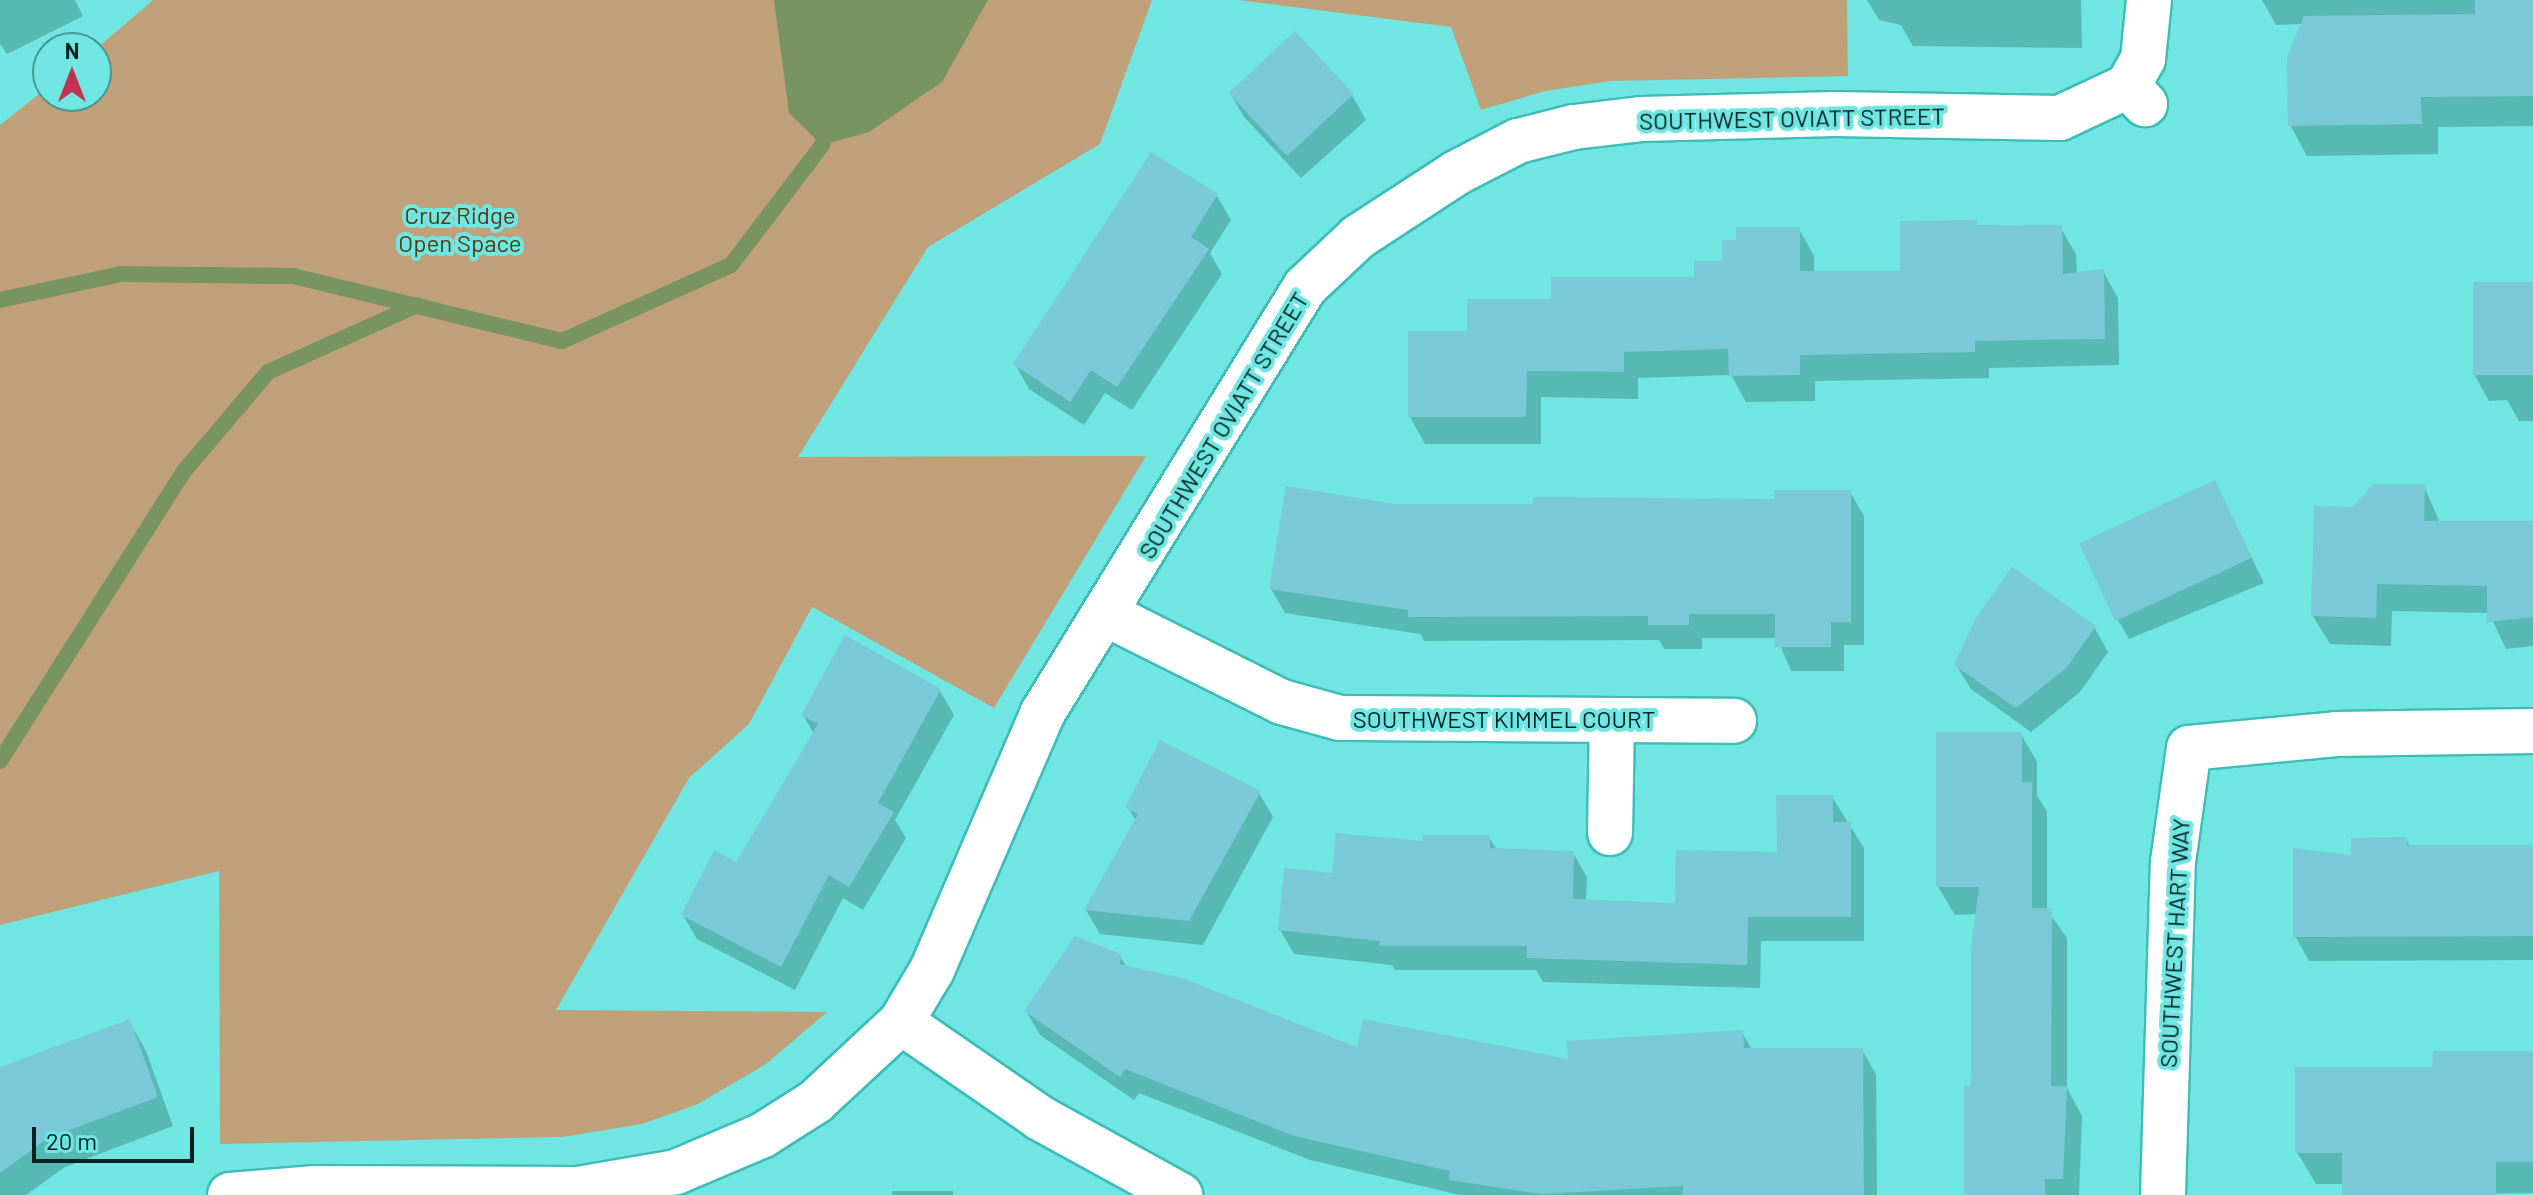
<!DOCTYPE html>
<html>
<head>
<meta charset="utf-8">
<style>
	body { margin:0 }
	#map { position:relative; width:2533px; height:1195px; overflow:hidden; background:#6fe6e2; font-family:Barlow,sans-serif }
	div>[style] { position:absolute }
	.green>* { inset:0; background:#c0a079 }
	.water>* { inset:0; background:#789561 }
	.shadow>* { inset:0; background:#0003; transform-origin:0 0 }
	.stream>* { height:16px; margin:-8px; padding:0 8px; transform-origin:8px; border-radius:8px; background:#789561 }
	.building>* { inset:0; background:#7ac9d9; transform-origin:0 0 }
	.roads { filter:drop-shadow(2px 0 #3ebcb8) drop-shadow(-2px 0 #3ebcb8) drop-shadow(0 2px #3ebcb8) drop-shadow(0 -2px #3ebcb8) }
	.minor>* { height:44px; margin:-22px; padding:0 22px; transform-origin:22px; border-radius:22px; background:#fff }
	span { translate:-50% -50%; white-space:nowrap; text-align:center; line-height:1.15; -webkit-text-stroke:8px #6fe6e2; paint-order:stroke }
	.street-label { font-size:24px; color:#062120 }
	.park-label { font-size:24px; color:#563a12 }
	.north { position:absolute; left:32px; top:32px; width:80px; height:80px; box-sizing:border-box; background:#6fe6e2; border:2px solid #459794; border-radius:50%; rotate:0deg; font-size:22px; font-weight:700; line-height:32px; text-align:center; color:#062120 }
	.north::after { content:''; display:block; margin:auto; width:28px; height:36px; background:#c23254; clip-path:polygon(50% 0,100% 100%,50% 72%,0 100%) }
	.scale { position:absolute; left:32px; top:1127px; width:162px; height:36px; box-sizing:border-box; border:4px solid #062120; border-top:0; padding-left:10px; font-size:24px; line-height:28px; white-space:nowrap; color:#062120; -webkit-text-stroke:6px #6fe6e2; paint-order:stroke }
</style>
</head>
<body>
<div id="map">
	<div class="green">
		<i style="clip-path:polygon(153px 0,1152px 0,1100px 144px,928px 247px,798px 457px,1146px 456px,994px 708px,812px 607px,749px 724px,689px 778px,556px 1010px,827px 1012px,766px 1064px,698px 1104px,642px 1124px,562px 1137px,220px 1144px,219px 871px,0 925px,0 125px,48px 87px,48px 96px,96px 96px,96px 49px)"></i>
		<i style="clip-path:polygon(1238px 0,1847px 0,1848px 76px,1611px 81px,1545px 91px,1481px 110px,1451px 27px)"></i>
	</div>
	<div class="water">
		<i style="clip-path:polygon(774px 0,988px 0,942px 82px,869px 132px,822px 145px,789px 113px)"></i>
	</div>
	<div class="shadow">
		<i style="clip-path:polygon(0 0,75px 0,83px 16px,7px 54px,0 44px)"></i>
		<i style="clip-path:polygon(1867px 0,2081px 0,2082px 48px,1913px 46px,1901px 25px,1879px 20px)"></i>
		<i style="clip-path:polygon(2262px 0,2533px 0,2533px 126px,2438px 127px,2438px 154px,2307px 156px,2290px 125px,2303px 24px,2276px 25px)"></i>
		<i style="clip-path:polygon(1230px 93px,1352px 95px,1366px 120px,1301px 178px,1244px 117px)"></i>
		<i style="clip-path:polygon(1217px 196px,1231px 220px,1210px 253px,1222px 274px,1132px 410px,1105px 393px,1084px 425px,1029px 389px,1015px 364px)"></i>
		<i style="clip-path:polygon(1902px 224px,2060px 227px,2076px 254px,2077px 274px,2103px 271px,2118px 298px,2119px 365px,1989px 368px,1989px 378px,1815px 381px,1815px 401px,1746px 402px,1731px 375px,1638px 378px,1638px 399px,1541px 397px,1541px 444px,1425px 444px,1410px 417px,1469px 333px,1553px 301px,1696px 279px,1724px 263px,1738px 242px,1799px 229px,1814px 256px,1814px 273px,1902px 273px)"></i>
		<i style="clip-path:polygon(2533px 284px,2533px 421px,2519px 421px,2507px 400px,2489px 401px,2475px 376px)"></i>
		<i style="clip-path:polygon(2215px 482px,2264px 583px,2129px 639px,2115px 615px)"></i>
		<i style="clip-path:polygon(2424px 486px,2440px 523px,2533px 523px,2533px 646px,2506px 649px,2489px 613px,2392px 611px,2391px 646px,2330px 644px,2313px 616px,2354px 509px)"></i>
		<i style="clip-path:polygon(1850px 492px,1864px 516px,1864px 645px,1844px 645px,1844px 671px,1791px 671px,1777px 638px,1702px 638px,1702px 649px,1664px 649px,1659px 640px,1424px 641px,1420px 634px,1285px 613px,1271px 589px,1394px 506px,1776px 501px)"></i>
		<i style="clip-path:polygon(2094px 627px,2108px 652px,2080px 692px,2031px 732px,1971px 689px,1956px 665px)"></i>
		<i style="clip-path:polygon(940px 691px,954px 715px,895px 820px,906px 838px,863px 910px,843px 898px,795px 990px,697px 939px,683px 915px,737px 864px,814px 734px,803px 715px)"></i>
		<i style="clip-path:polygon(2021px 734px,2037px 762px,2037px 795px,2047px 812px,2047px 910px,2067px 938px,2067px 1088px,2082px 1116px,2079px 1195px,1966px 1195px,1978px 914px,1955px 915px,1938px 887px)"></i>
		<i style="clip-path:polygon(1259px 793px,1273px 817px,1203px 945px,1100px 934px,1086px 910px,1136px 821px,1128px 808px)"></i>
		<i style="clip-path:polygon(1832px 797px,1864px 848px,1864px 941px,1761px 941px,1760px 988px,1543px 982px,1536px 970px,1395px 970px,1392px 965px,1294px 954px,1280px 930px,1334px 875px,1425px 843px,1489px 837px,1497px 850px,1573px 853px,1587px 877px,1586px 901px,1677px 905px,1779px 855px)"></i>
		<i style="clip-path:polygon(2406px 839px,2410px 847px,2533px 847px,2533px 960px,2309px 961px,2295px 936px,2353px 857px)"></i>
		<i style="clip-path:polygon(1120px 956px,1127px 968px,1358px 1050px,1570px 1061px,1742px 1032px,1752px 1050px,1862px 1050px,1876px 1074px,1877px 1195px,1460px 1195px,1310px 1160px,1139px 1093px,1134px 1100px,1040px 1035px,1026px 1011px)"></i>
		<i style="clip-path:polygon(129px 1021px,146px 1051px,173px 1126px,65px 1167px,26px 1195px,0 1195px,0 1069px)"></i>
		<i style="clip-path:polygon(2533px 1053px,2533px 1193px,2344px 1195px,2344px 1184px,2316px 1184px,2297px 1152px,2434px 1069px)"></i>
		<i style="left:892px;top:1191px;width:61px;height:4px"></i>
	</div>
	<div class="stream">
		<i style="left:0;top:300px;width:124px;rotate:-12.1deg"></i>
		<i style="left:121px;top:274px;width:172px;rotate:0.7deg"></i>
		<i style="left:293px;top:276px;width:277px;rotate:13.6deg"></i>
		<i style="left:562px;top:341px;width:185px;rotate:-24.2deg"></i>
		<i style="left:731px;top:265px;width:151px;rotate:-52.8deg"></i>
		<i style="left:822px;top:145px;width:22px;rotate:-72deg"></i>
		<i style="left:0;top:761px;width:345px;rotate:-57.6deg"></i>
		<i style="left:185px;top:470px;width:128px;rotate:-49.7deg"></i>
		<i style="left:268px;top:372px;width:163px;rotate:-24.2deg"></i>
	</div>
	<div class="building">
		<i style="clip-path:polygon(2475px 0,2533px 0,2533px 96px,2421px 97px,2422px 124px,2288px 126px,2287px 57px,2304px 16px,2475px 14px)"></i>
		<i style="left:1295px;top:31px;width:86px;height:91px;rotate:47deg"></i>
		<i style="clip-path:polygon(1151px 152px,1218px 194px,1191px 237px,1209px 249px,1117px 387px,1091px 370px,1070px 402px,1013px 364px)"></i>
		<i style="clip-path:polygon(1977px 220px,1977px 226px,2062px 225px,2063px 274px,2104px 269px,2105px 339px,1975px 341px,1975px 352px,1800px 355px,1800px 375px,1729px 376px,1728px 349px,1624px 352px,1624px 372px,1527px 371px,1526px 417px,1408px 417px,1408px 331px,1467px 331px,1467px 299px,1551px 299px,1551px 277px,1694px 277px,1694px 261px,1722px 261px,1722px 240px,1736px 240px,1736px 227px,1800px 227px,1800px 271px,1900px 271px,1900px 221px)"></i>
		<i style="left:2533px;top:282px;width:93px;height:60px;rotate:90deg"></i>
		<i style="left:2215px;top:480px;width:86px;height:150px;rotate:65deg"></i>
		<i style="clip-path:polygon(2373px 484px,2425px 484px,2424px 521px,2533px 521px,2533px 617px,2487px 622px,2487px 586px,2377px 584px,2376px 618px,2311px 616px,2314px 506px,2353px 507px)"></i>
		<i style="clip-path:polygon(1286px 486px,1394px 504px,1533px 504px,1533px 497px,1774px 499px,1774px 490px,1851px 490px,1851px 622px,1831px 622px,1831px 647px,1775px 647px,1775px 614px,1689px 614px,1689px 625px,1648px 625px,1648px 616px,1408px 617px,1408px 610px,1269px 589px)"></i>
		<i style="clip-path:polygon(2012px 567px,2096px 626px,2067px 667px,2016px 708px,1954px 665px,1976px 618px)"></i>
		<i style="clip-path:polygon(845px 635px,941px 689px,878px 803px,894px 812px,849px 887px,829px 875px,781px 967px,681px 915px,714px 850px,736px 862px,818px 724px,801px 715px)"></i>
		<i style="clip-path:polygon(1936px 732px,2022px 732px,2022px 782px,2032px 782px,2032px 908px,2052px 908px,2051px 1086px,2067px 1086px,2063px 1179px,2045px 1179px,2045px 1195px,1964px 1195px,1964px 1086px,1971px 1086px,1971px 948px,1979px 887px,1936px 887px)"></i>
		<i style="clip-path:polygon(1160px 740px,1261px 791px,1189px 921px,1084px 910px,1138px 814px,1125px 808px)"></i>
		<i style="clip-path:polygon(1776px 795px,1833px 795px,1833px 822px,1851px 822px,1851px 917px,1748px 917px,1747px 965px,1527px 958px,1527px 946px,1379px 946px,1380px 941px,1278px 930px,1284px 868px,1332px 873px,1336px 833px,1423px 841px,1423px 835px,1490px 835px,1490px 848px,1574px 851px,1573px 899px,1675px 903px,1676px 850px,1777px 852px)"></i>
		<i style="clip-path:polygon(2407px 837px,2407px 845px,2533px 845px,2533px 936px,2293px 937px,2293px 848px,2351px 855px,2351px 838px)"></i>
		<i style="clip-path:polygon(1075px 936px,1121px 954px,1120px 964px,1182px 978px,1357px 1047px,1363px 1019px,1568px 1059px,1567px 1041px,1743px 1030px,1744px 1048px,1863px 1048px,1864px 1195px,1683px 1195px,1683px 1186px,1541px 1194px,1449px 1180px,1450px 1171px,1294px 1136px,1125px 1069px,1120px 1077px,1024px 1011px)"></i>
		<i style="clip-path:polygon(130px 1019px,158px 1097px,48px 1138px,0 1173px,0 1067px)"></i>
		<i style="clip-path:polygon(2433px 1051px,2533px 1051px,2533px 1162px,2496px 1162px,2496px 1195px,2342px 1195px,2342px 1153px,2295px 1153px,2295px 1067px,2432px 1067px)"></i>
	</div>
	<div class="roads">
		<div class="minor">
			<i style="left:2128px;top:86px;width:31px;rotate:-61deg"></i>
			<i style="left:2143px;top:59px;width:59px;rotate:-84.2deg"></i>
			<i style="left:1104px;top:613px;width:199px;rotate:26.6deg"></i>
			<i style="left:1282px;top:702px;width:60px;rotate:15.4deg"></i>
			<i style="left:1340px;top:718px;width:394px;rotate:0.4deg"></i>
			<i style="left:1610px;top:833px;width:113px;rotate:-89deg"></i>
			<i style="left:901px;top:1022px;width:169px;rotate:34.6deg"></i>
			<i style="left:1040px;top:1118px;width:160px;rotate:28.8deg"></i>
			<i style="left:230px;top:1195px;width:86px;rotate:-4.7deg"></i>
			<i style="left:316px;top:1188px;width:262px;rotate:0.2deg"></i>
			<i style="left:578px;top:1189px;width:99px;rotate:-9.8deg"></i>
			<i style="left:676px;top:1172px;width:95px;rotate:-23deg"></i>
			<i style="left:763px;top:1135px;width:62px;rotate:-32.4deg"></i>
			<i style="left:815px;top:1102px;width:117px;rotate:-42.9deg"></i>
			<i style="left:901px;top:1022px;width:61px;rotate:-59.2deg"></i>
			<i style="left:932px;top:970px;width:279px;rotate:-66.7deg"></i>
			<i style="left:1042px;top:714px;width:501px;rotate:-58.37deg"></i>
			<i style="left:1305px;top:287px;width:73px;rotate:-43.3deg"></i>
			<i style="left:1358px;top:237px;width:117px;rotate:-33.1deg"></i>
			<i style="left:1456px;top:173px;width:70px;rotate:-27.3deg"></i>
			<i style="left:1518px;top:141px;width:58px;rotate:-14deg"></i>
			<i style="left:1574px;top:127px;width:67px;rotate:-6.8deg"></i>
			<i style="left:1641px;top:119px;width:194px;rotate:-1.5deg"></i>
			<i style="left:1835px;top:114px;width:225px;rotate:1deg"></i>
			<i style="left:2060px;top:118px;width:75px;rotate:-25.2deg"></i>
			<i style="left:2128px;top:86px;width:25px;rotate:47deg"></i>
			<i style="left:2163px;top:1195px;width:333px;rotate:-88.3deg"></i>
			<i style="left:2173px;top:862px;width:115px;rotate:-82deg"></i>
			<i style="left:2189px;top:748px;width:148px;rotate:-5.4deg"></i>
			<i style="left:2336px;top:734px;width:197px;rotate:-0.9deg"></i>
		</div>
	</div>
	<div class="street-label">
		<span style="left:1792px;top:118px;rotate:-1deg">SOUTHWEST OVIATT STREET</span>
		<span style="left:1223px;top:425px;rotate:-59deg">SOUTHWEST OVIATT STREET</span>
		<span style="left:1504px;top:719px">SOUTHWEST KIMMEL COURT</span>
		<span style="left:2174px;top:943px;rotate:-87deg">SOUTHWEST HART WAY</span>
	</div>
	<div class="park-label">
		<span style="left:460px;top:229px">Cruz Ridge<br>Open Space</span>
	</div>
	<div class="north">N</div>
	<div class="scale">20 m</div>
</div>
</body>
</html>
